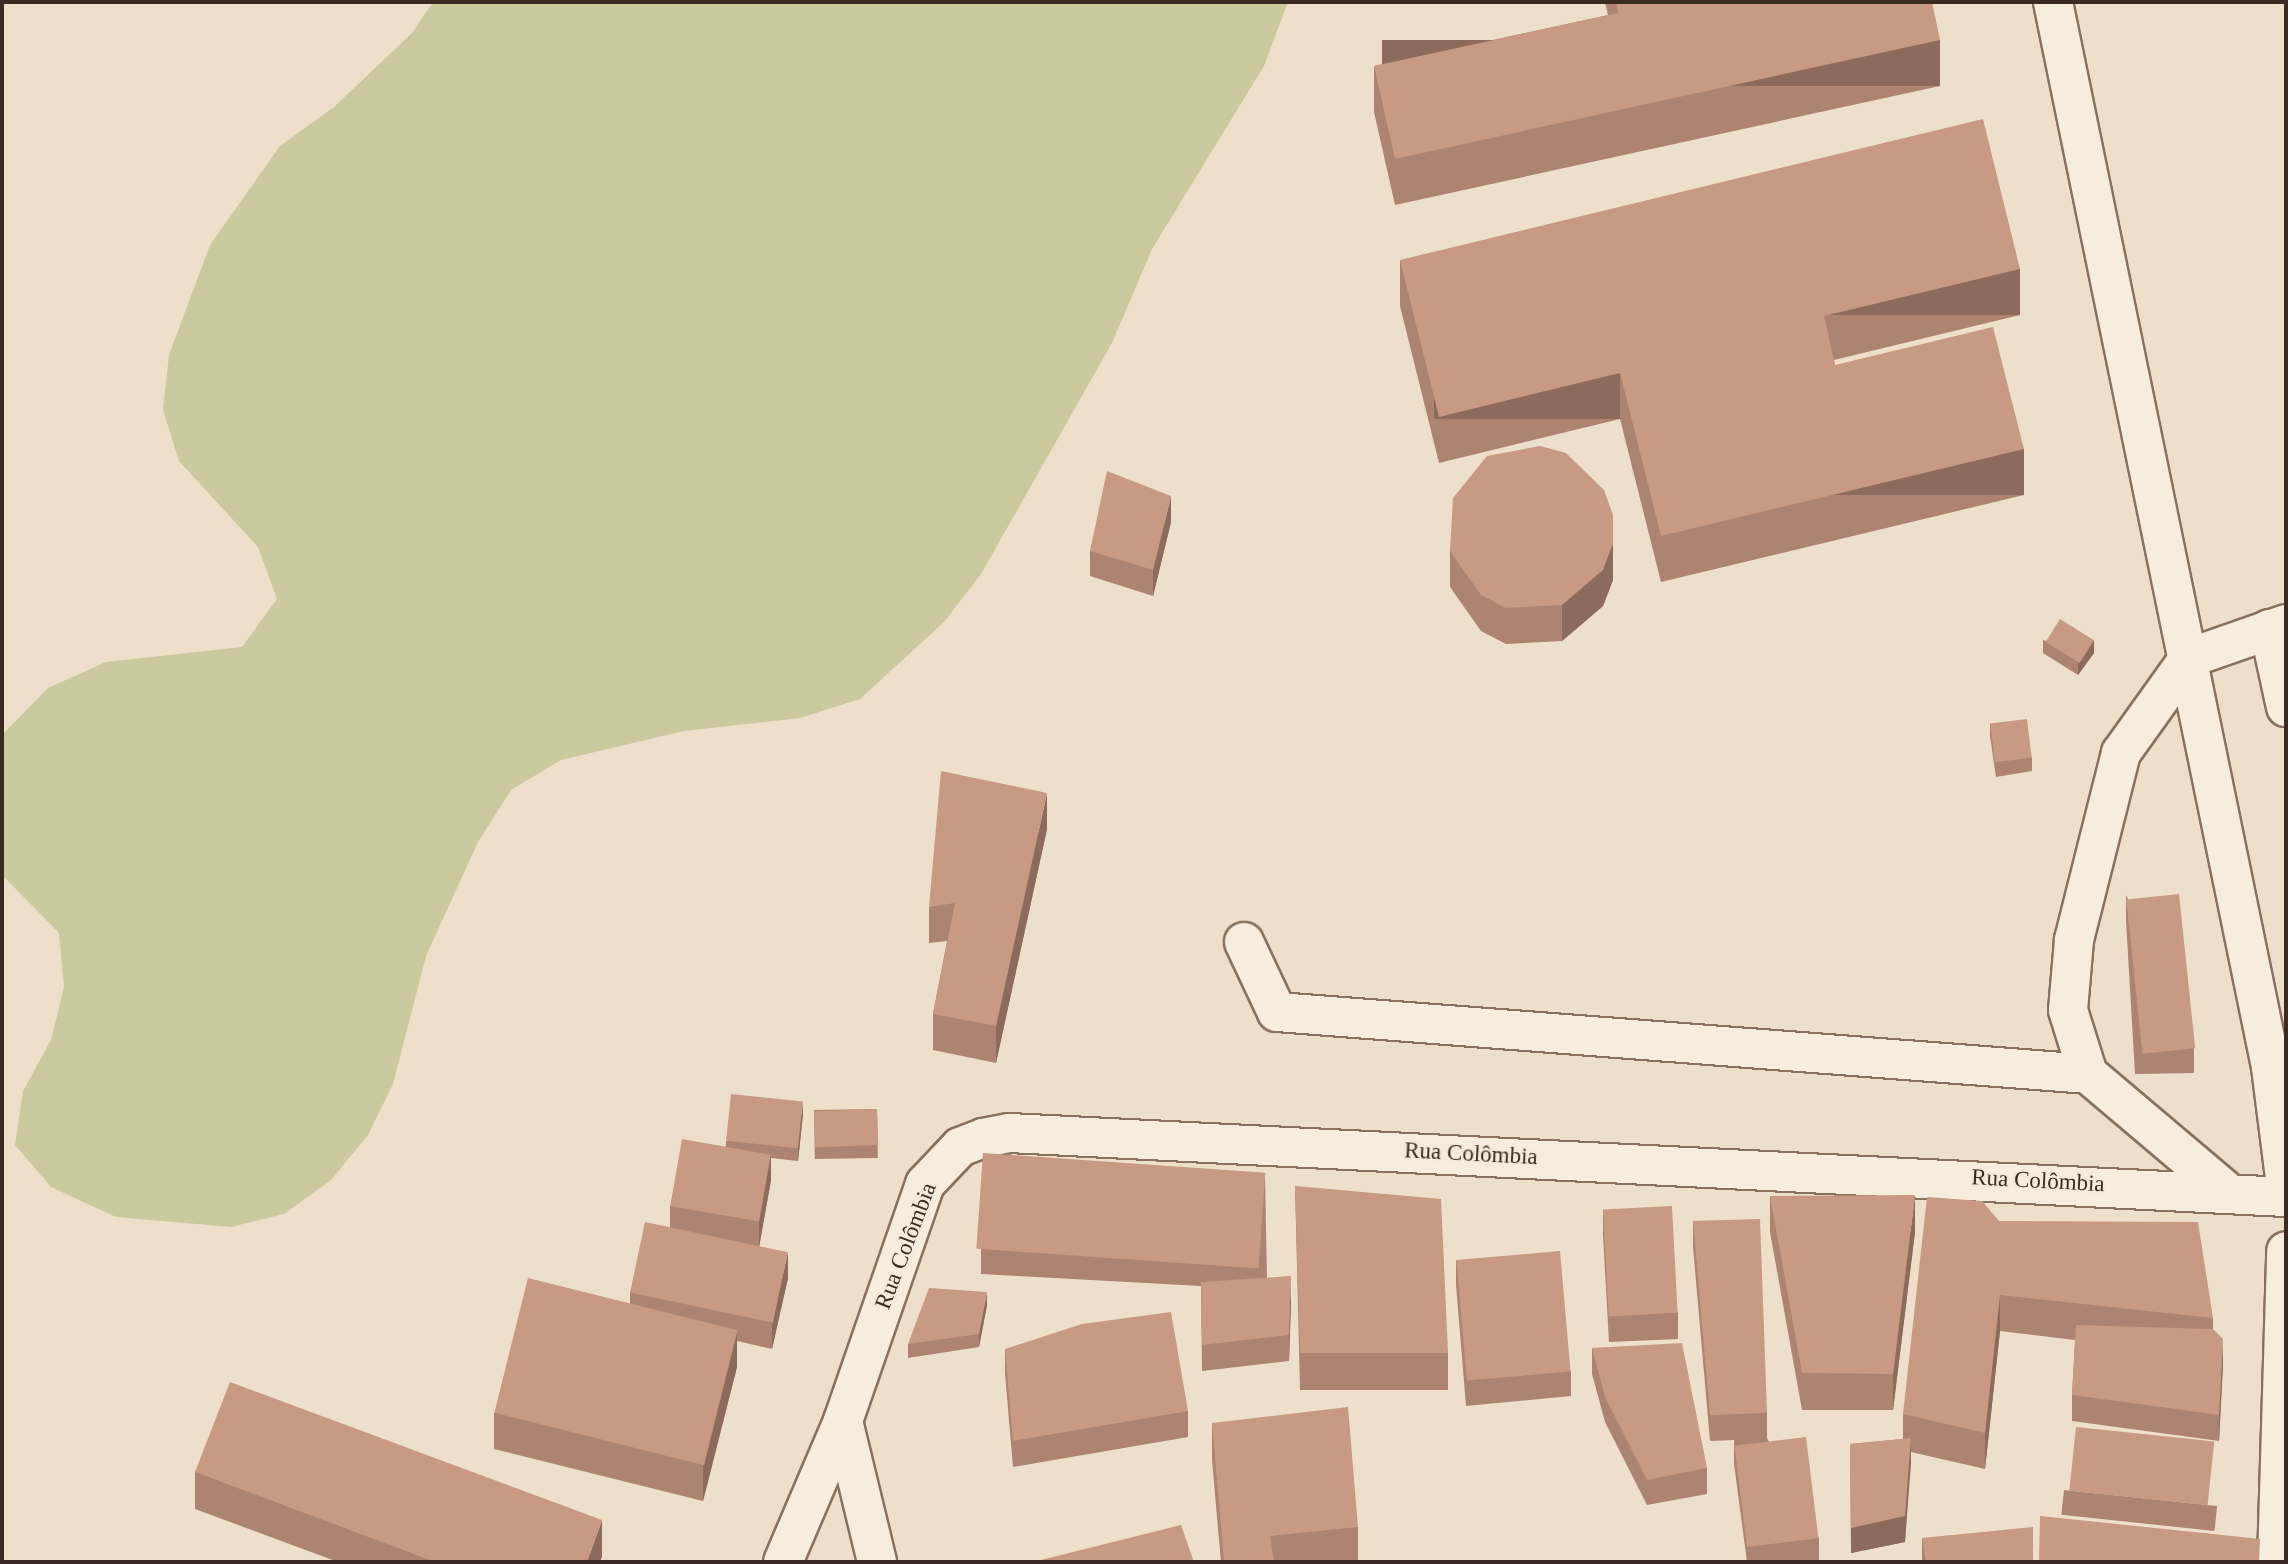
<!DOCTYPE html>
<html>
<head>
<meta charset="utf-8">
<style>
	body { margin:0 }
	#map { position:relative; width:2288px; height:1564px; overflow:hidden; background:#eddfca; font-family:Georgia,serif }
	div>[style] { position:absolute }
	.green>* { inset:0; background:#caca9e }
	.roads { filter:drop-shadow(2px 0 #88715f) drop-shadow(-2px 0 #88715f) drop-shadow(0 2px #88715f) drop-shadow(0 -2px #88715f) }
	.minor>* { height:38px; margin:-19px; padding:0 19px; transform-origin:19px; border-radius:19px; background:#f7eddd }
	.wall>* { inset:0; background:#ac8471; transform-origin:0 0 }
	.shaded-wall>* { inset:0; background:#8c6b5c; transform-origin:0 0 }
	.building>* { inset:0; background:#c89983; transform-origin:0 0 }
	span { translate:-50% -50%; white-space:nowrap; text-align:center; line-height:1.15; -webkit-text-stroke:5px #f4eada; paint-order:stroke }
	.street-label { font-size:23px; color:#3a2b22 }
	.frame { position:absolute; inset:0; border:4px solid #3a2b22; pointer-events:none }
</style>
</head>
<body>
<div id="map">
	<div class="green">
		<i style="clip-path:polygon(433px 2px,1288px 2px,1264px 66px,1152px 249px,1112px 343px,981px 574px,944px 622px,860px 699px,800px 718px,684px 731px,561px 760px,511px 790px,478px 842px,426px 956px,393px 1084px,368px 1135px,331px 1180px,284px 1214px,231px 1227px,116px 1217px,51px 1187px,15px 1145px,23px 1091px,51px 1040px,64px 987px,59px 933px,2px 875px,2px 735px,48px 688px,106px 662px,242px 647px,277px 599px,258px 547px,179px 461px,163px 410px,169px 355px,210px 245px,280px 146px,334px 107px,412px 33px)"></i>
	</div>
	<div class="roads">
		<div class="minor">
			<i style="left:2053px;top:2px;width:1087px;rotate:78.43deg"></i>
			<i style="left:2271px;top:1067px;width:119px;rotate:82.8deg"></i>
			<i style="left:2269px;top:629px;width:80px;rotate:77.7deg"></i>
			<i style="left:1244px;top:942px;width:77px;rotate:64.8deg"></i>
			<i style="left:1277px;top:1012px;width:813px;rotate:4.37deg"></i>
			<i style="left:2224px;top:1189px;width:178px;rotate:-139.8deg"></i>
			<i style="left:2088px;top:1074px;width:67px;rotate:-107.4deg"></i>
			<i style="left:2068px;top:1010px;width:70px;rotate:-85.1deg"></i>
			<i style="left:2074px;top:940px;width:193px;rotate:-75.9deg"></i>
			<i style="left:2121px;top:753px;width:117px;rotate:-54.4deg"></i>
			<i style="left:2189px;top:658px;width:103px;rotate:-19.3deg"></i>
			<i style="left:843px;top:1421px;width:145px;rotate:76.4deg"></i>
			<i style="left:783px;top:1562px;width:153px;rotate:-66.9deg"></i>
			<i style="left:843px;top:1421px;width:251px;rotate:-70.9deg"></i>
			<i style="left:925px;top:1184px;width:51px;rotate:-46.6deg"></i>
			<i style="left:960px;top:1147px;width:25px;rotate:-21deg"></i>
			<i style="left:983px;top:1138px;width:26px;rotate:-11deg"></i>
			<i style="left:1009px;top:1133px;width:1279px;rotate:2.87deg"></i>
			<i style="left:2277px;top:1562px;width:311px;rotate:-88.3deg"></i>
		</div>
	</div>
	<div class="wall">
		<i style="clip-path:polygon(1605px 2px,1932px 2px,1940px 86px,1395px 205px,1374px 112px,1374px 66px,1608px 15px)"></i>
		<i style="clip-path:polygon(1400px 260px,2020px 315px,1834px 360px,1835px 365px,2024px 495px,1661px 582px,1620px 419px,1439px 463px,1400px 306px)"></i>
		<i style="clip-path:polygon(1171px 522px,1153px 596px,1090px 576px,1090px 551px)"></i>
		<i style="clip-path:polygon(1450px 551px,1613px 552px,1613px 580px,1603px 606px,1562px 641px,1506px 644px,1481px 631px,1450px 587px)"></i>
		<i style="clip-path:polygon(2043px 640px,2094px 653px,2078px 675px,2043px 653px)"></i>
		<i style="clip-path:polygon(1990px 723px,2032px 758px,2032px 771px,1996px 777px,1990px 736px)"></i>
		<i style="clip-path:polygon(1047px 829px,996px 1063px,933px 1050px,933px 1014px,947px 941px,929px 943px,929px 907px)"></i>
		<i style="clip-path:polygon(2126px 895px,2194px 1048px,2194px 1073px,2135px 1074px,2126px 921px)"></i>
		<i style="left:877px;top:1109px;width:49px;height:63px;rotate:89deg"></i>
		<i style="clip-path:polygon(803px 1114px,798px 1161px,771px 1158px,771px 1180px,759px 1246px,788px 1278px,772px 1349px,737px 1341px,737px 1367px,703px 1501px,494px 1449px,494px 1413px,630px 1304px,630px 1292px,670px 1227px,670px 1206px,726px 1146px,726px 1141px)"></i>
		<i style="clip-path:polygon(1265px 1175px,1267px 1278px,1291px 1302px,1289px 1361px,1202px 1371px,1201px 1286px,981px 1274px,981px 1249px)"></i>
		<i style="clip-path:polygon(1295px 1186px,1448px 1353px,1448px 1390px,1300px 1390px)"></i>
		<i style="clip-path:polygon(1770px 1196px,1915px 1232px,1893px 1410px,1802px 1410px,1770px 1232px)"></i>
		<i style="clip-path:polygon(1603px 1210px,1678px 1313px,1678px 1339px,1609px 1342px,1603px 1235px)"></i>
		<i style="clip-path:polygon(1693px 1221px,1767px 1413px,1767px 1438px,1819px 1538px,1819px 1562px,1747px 1562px,1734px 1464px,1734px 1440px,1710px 1441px,1693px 1247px)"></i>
		<i style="clip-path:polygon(1999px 1221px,2213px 1318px,2213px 1329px,2223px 1364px,2219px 1441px,2072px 1421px,2072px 1395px,2075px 1340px,2000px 1331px,1985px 1469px,1911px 1452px,1905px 1542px,1851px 1553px,1850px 1444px,1903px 1439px,1903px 1414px)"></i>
		<i style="clip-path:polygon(1456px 1260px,1571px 1371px,1571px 1396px,1466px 1406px,1456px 1285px)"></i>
		<i style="clip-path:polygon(987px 1305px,979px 1347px,908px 1358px,908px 1344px)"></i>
		<i style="clip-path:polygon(1592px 1348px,1707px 1468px,1707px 1494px,1647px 1505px,1605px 1422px,1592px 1374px)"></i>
		<i style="clip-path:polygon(1005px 1349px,1188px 1411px,1188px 1437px,1013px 1467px,1005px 1374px)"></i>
		<i style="clip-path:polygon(1212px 1423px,1358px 1527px,1358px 1562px,1221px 1562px,1212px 1460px)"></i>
		<i style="clip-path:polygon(195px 1472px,602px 1556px,600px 1562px,338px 1562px,195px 1509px)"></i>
		<i style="left:2064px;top:1490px;width:154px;height:25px;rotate:6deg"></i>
		<i style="clip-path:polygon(1922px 1538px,2033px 1562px,1922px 1562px)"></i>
	</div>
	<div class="shaded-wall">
		<i style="left:1940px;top:40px;width:46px;height:558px;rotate:90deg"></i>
		<i style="left:2020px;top:269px;width:46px;height:202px;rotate:90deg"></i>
		<i style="left:1620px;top:373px;width:46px;height:186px;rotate:90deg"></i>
		<i style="left:2024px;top:449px;width:46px;height:373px;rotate:90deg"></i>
		<i style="clip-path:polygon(1171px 496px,1171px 522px,1153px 596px,1153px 570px)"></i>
		<i style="clip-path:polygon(1613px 515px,1613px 580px,1603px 606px,1562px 641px,1562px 605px)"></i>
		<i style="clip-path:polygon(2094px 640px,2094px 653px,2078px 675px,2078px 662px)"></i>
		<i style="clip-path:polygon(1047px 793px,1047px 829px,996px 1063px,996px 1026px)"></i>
		<i style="clip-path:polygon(803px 1101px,803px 1114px,798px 1161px,798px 1148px)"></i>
		<i style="clip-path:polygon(771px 1154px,771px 1180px,759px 1248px,759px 1223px)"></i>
		<i style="clip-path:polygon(1915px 1195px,1915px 1232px,1893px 1410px,1893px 1374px)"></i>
		<i style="clip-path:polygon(788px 1252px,788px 1278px,772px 1349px,772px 1324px)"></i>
		<i style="clip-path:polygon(1291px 1276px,1291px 1302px,1289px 1361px,1289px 1335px)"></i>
		<i style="clip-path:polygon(987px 1292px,987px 1305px,979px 1347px,979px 1334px)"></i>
		<i style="clip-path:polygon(2000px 1295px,2000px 1331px,1985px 1469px,1985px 1433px)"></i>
		<i style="clip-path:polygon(737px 1331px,737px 1367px,703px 1501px,703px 1465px)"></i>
		<i style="clip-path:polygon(2223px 1339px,2223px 1364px,2219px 1441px,2219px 1415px)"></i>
		<i style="clip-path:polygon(1911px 1438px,1911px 1463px,1905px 1542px,1851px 1553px,1851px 1528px)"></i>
		<i style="clip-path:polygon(602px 1520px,602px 1556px,600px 1562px,587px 1562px)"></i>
	</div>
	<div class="building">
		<i style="clip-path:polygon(1616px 2px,1932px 2px,1940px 40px,1395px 159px,1374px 66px,1618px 13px)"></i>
		<i style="clip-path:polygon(1983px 119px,2020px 269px,1824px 316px,1835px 365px,1993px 327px,2024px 449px,1661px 536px,1620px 373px,1439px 417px,1400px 260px)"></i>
		<i style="clip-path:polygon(1540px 446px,1566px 453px,1604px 490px,1613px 515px,1613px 543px,1603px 570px,1562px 605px,1506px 608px,1481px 595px,1450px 551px,1453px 498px,1487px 456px)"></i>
		<i style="clip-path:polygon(1107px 471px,1171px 496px,1153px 570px,1090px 551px)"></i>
		<i style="left:2060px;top:619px;width:40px;height:27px;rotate:32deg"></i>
		<i style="left:2027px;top:719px;width:39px;height:37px;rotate:83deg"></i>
		<i style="clip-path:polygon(941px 771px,1047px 793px,996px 1026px,933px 1014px,955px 903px,929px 907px)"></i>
		<i style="left:2179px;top:894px;width:155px;height:53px;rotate:84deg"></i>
		<i style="left:731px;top:1094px;width:72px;height:47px;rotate:6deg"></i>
		<i style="left:877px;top:1109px;width:36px;height:63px;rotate:88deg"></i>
		<i style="left:682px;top:1139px;width:90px;height:68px;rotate:10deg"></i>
		<i style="left:983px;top:1153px;width:283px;height:96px;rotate:4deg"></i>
		<i style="clip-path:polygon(1295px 1186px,1441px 1199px,1448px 1353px,1300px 1353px)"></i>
		<i style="clip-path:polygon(1915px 1195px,1893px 1374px,1802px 1373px,1770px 1196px)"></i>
		<i style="clip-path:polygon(1927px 1197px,1982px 1201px,1999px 1221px,2198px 1222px,2213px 1318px,2000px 1295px,1985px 1433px,1903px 1414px)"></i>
		<i style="left:1672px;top:1206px;width:107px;height:69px;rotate:87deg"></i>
		<i style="clip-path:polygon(1760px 1219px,1767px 1413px,1710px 1415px,1693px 1221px)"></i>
		<i style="left:645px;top:1222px;width:146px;height:72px;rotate:12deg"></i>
		<i style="left:1560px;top:1251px;width:121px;height:104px;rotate:85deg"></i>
		<i style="clip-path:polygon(1291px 1276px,1289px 1335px,1202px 1345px,1201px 1282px)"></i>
		<i style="left:528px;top:1278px;width:216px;height:139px;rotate:14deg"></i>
		<i style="clip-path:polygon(929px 1288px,987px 1292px,979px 1334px,908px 1344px)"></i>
		<i style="clip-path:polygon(1171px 1312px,1188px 1411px,1013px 1441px,1005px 1349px,1082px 1324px)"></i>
		<i style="clip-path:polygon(2076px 1325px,2213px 1329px,2223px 1339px,2219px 1415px,2072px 1395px)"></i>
		<i style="clip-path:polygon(1682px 1343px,1707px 1468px,1647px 1480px,1605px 1397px,1592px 1348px)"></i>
		<i style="clip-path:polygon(230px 1382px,602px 1520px,587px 1562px,435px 1562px,195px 1472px)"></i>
		<i style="clip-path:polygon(1348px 1407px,1358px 1527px,1270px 1536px,1274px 1562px,1224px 1562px,1212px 1423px)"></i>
		<i style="left:2076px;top:1427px;width:139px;height:64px;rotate:6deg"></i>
		<i style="left:1806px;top:1437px;width:102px;height:72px;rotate:83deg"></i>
		<i style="clip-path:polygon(1911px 1438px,1905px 1516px,1851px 1528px,1850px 1444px)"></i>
		<i style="clip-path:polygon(2040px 1516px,2260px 1539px,2259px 1562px,2039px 1562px)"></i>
		<i style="clip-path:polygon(1181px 1525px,1194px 1562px,1033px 1562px)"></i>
		<i style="clip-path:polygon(2033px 1527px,2033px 1562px,1926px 1562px,1922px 1538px)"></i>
	</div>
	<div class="street-label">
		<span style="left:1471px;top:1154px;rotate:3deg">Rua Colômbia</span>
		<span style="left:2038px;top:1181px;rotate:3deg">Rua Colômbia</span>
		<span style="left:906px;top:1246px;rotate:-69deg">Rua Colômbia</span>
	</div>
	<div class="frame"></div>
</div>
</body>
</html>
